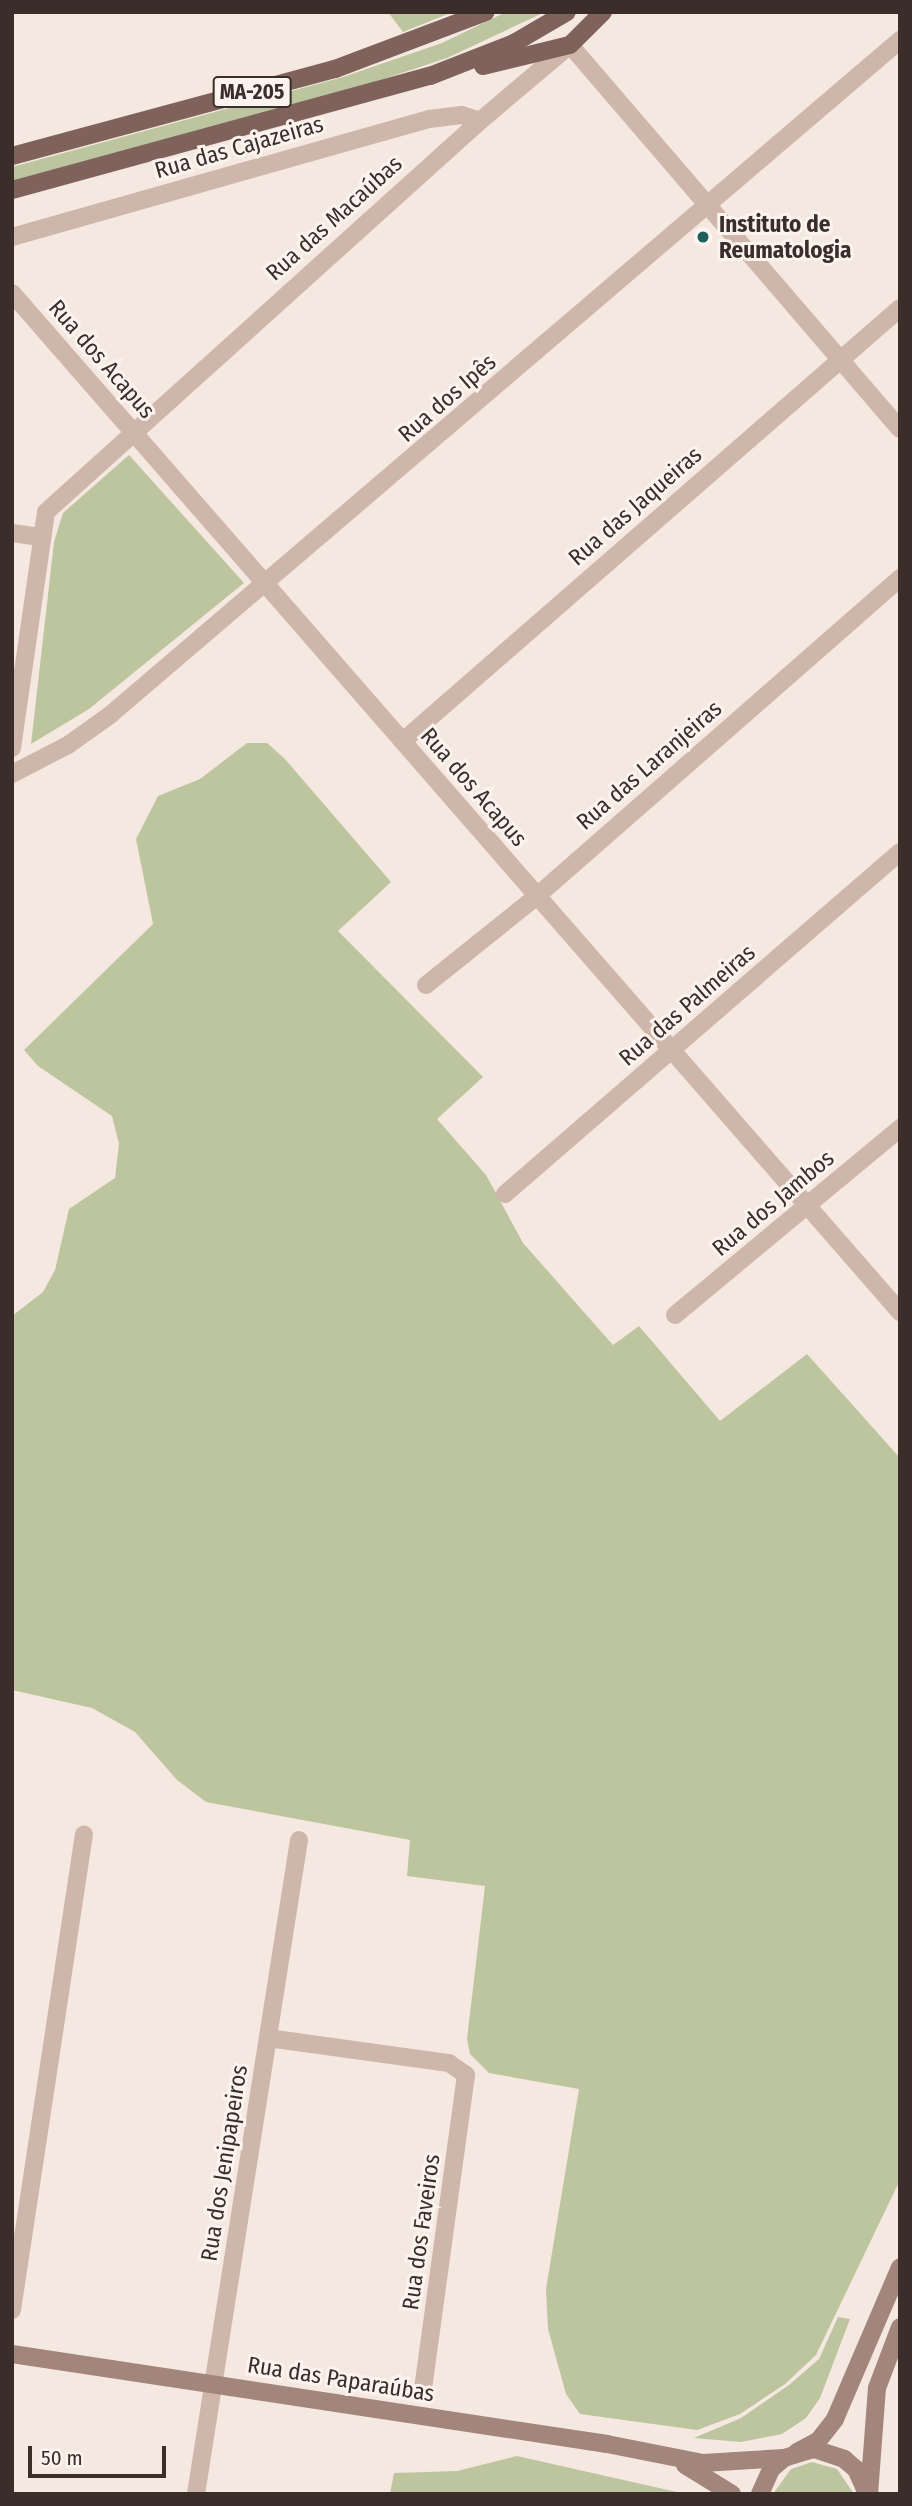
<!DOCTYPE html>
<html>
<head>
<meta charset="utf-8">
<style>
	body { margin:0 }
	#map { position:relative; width:912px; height:2506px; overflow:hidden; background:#f5e8e0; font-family:"Fira Sans Condensed",sans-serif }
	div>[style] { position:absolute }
	.green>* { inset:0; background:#bdc59e }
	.minor>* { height:18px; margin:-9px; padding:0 9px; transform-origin:9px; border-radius:9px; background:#ceb6aa }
	.tertiary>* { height:18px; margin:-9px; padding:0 9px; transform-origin:9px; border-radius:9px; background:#ceb6aa }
	.secondary>* { height:18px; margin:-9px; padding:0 9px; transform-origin:9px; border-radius:9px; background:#a2857b }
	.primary>* { height:18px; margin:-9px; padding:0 9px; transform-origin:9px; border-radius:9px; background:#7e625b }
	.dots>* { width:19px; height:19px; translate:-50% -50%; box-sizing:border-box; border:4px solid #fbf3ed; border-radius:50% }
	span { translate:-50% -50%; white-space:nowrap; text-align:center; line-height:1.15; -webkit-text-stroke:6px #fbf3ed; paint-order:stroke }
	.shield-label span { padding:2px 5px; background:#fbf3ed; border:2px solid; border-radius:5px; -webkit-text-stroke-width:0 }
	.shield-label { font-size:21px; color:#3b2d2a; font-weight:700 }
	.street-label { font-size:23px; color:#3b2d2a }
	.poi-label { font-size:23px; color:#3b2d2a; font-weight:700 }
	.left { translate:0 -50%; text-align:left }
	.frame { position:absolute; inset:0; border:14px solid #3b2d2a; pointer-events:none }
	.scale { position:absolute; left:28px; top:2446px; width:138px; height:32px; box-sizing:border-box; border:4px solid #3b2d2a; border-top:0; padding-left:9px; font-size:21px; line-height:24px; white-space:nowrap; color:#3b2d2a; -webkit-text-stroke:5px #fbf3ed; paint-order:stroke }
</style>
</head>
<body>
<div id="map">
	<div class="green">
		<i style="clip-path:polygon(388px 12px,453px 12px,403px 32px)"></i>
		<i style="clip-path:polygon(506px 12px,545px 12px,447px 58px,347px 91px,12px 181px,12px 167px,343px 77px,442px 43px)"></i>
		<i style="clip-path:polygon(129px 455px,244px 583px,89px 709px,31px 744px,54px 542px,63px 513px)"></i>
		<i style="clip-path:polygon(247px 743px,267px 743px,284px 758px,391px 882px,338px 931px,483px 1077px,437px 1119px,486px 1175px,523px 1243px,613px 1345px,639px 1326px,720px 1421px,807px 1354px,900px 1458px,900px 2180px,816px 2355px,785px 2384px,740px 2414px,697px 2430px,580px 2414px,566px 2394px,548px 2329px,546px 2289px,579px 2089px,489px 2073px,470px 2054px,467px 2039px,485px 1886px,407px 1876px,410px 1840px,206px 1802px,177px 1780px,135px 1732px,92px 1708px,12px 1690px,12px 1316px,43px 1292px,55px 1270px,69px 1209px,115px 1178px,119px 1144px,112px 1116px,38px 1066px,24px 1050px,153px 924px,136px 839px,158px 796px,200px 779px)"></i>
		<i style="clip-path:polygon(838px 2317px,850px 2319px,820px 2398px,806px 2418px,782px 2434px,741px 2442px,694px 2438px,741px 2418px,789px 2385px,819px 2359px)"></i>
		<i style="clip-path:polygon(517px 2456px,677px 2492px,681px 2494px,390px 2494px,394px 2473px,457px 2471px)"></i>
		<i style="clip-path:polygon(812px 2462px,837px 2469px,854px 2494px,773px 2494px,791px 2469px)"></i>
	</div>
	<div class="minor">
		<i style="left:12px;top:293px;width:1352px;rotate:48.93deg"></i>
		<i style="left:12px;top:533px;width:27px;rotate:8deg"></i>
		<i style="left:403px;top:741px;width:659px;rotate:-41.06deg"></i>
		<i style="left:12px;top:748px;width:238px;rotate:-81.8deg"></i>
		<i style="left:46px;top:512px;width:584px;rotate:-42.02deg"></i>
		<i style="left:426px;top:985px;width:142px;rotate:-38.7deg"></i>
		<i style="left:537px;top:896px;width:483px;rotate:-41.2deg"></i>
		<i style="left:505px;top:1194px;width:522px;rotate:-40.89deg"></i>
		<i style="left:675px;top:1315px;width:293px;rotate:-39.7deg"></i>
		<i style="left:268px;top:2038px;width:183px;rotate:7.9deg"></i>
		<i style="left:449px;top:2063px;width:21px;rotate:35deg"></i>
		<i style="left:466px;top:2075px;width:317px;rotate:97.8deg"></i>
		<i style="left:12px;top:2310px;width:481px;rotate:-81.4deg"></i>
		<i style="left:196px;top:2494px;width:662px;rotate:-81.05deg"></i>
	</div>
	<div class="tertiary">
		<i style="left:12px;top:237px;width:433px;rotate:-15.8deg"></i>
		<i style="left:429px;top:119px;width:33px;rotate:-7deg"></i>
		<i style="left:462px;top:115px;width:19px;rotate:18deg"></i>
		<i style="left:480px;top:121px;width:118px;rotate:-40.2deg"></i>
		<i style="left:570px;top:45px;width:506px;rotate:49.33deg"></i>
		<i style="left:12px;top:774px;width:63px;rotate:-27.4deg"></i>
		<i style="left:68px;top:745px;width:52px;rotate:-35.5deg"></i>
		<i style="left:110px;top:715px;width:1039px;rotate:-40.51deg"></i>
	</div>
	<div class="secondary">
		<i style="left:12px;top:2354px;width:602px;rotate:8.6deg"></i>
		<i style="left:607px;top:2444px;width:98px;rotate:11.2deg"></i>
		<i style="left:703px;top:2463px;width:81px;rotate:-3.5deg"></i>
		<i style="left:797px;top:2452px;width:24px;rotate:-28deg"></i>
		<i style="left:818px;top:2441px;width:28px;rotate:-52deg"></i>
		<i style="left:835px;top:2419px;width:165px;rotate:-66.8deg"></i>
		<i style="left:685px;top:2465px;width:55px;rotate:31.7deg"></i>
		<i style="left:760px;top:2494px;width:27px;rotate:-66deg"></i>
		<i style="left:771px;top:2469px;width:17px;rotate:-40deg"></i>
		<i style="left:784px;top:2458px;width:31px;rotate:-17deg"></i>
		<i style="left:814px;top:2449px;width:32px;rotate:18deg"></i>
		<i style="left:844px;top:2459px;width:16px;rotate:40deg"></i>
		<i style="left:856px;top:2469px;width:27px;rotate:66deg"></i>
		<i style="left:869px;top:2494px;width:106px;rotate:-85.7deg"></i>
		<i style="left:877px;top:2388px;width:65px;rotate:-69.3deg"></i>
	</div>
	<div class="primary">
		<i style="left:483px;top:66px;width:89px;rotate:-13.6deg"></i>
		<i style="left:570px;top:45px;width:47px;rotate:-45deg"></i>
		<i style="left:12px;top:156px;width:335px;rotate:-15.1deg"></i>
		<i style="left:335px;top:69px;width:161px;rotate:-20.7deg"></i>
		<i style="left:12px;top:190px;width:433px;rotate:-15.3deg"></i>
		<i style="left:430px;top:76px;width:90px;rotate:-21.4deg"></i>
		<i style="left:514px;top:43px;width:61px;rotate:-30.3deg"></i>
	</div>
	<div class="dots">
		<i style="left:703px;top:237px;background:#1d605c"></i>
	</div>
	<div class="shield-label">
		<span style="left:252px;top:92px">MA-205</span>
	</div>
	<div class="street-label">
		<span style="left:239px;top:147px;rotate:-16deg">Rua das Cajazeiras</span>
		<span style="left:334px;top:218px;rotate:-42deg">Rua das Macaúbas</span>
		<span style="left:102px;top:359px;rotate:49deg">Rua dos Acapus</span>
		<span style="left:447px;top:398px;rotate:-41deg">Rua dos Ipês</span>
		<span style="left:635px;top:506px;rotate:-41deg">Rua das Jaqueiras</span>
		<span style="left:649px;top:765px;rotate:-41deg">Rua das Laranjeiras</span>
		<span style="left:474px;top:787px;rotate:49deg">Rua dos Acapus</span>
		<span style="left:687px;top:1005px;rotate:-41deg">Rua das Palmeiras</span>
		<span style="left:773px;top:1203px;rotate:-40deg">Rua dos Jambos</span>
		<span style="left:224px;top:2163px;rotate:-81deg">Rua dos Jenipapeiros</span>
		<span style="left:421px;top:2232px;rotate:-82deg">Rua dos Faveiros</span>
		<span style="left:341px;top:2379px;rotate:9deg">Rua das Paparaúbas</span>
	</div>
	<div class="poi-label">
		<span class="left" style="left:719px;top:237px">Instituto de<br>Reumatologia</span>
	</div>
	<div class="frame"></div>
	<div class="scale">50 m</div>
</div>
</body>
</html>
